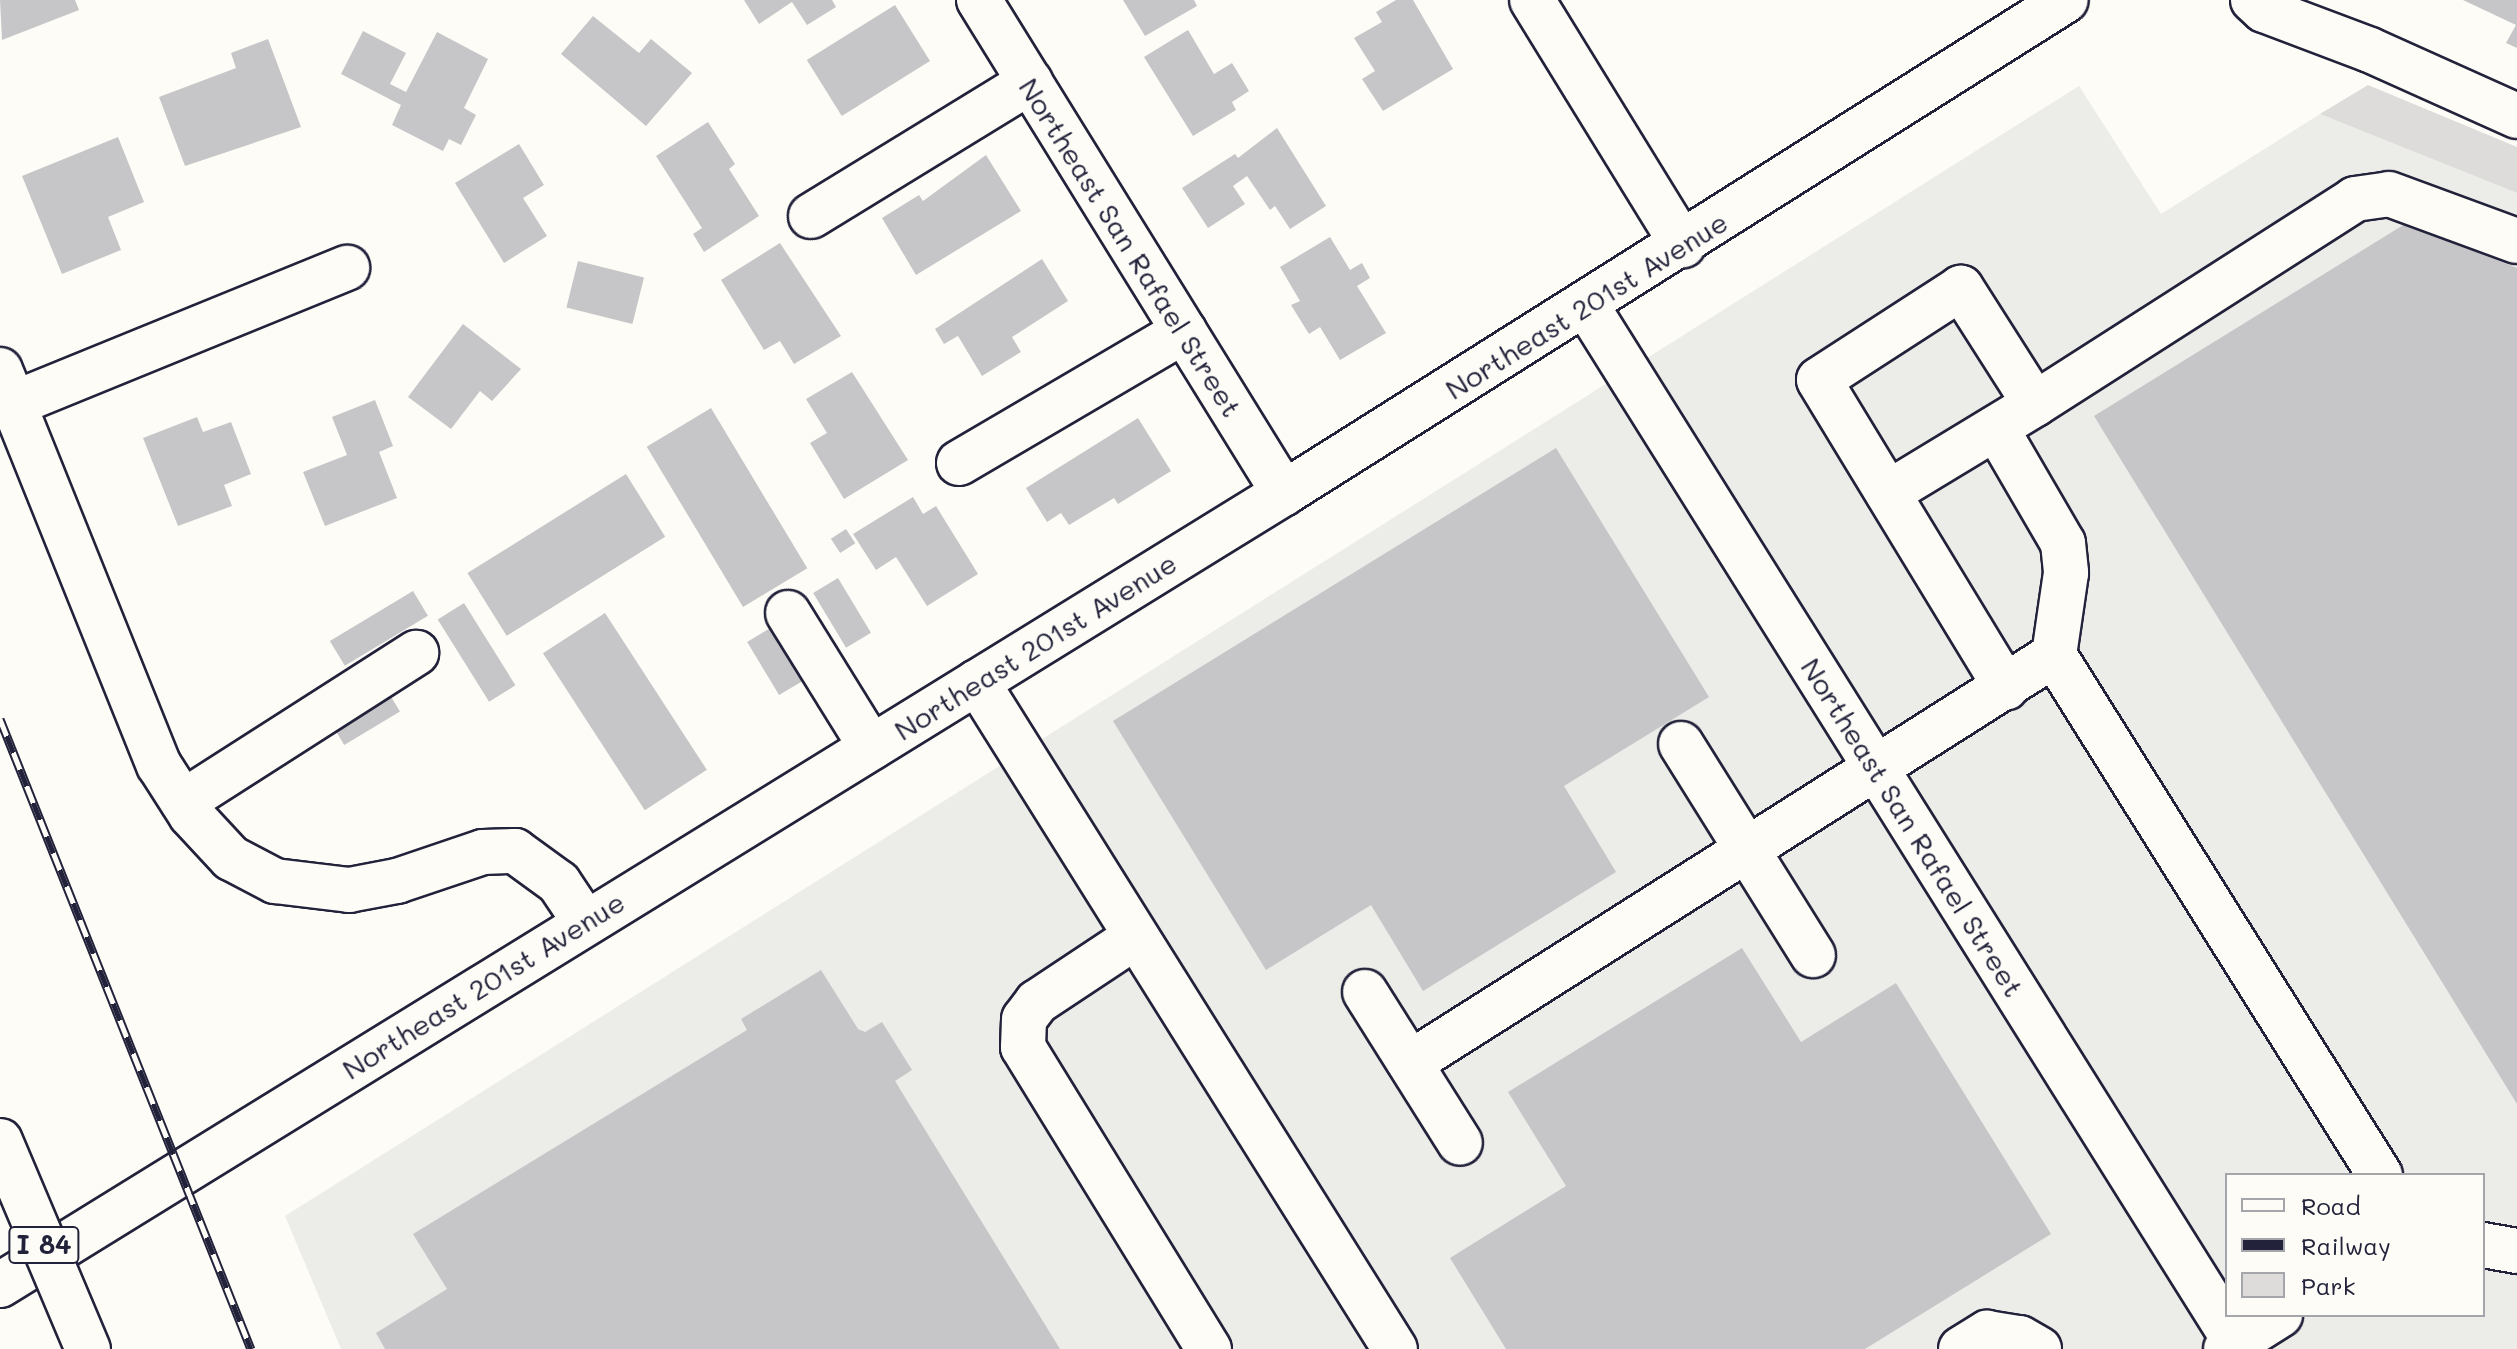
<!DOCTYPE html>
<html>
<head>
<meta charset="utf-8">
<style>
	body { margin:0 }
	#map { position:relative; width:2517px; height:1349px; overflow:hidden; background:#fdfcf7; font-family:Mali,sans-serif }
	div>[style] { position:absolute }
	.built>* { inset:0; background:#ecece9 }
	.green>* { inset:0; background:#dddcdb }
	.building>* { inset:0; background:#c6c6c8; transform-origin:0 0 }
	.roads { filter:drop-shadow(2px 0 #22223b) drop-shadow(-2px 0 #22223b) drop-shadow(0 2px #22223b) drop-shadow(0 -2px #22223b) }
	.minor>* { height:44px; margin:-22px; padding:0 22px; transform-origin:22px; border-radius:22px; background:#fdfcf7 }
	.rail>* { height:9px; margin-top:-4.5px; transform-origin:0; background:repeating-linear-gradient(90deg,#fdfcf7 0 18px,#22223b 0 36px); box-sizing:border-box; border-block:2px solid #22223b }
	.bridges { filter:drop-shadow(2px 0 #22223b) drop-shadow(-2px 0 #22223b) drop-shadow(0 2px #22223b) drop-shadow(0 -2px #22223b) }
	.highway-bridge>* { height:44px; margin:-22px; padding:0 22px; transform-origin:22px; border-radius:22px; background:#fdfcf7 }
	span { translate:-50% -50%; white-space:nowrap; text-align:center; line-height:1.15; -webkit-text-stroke:7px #fdfcf7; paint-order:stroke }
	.shield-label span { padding:2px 6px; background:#fdfcf7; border:2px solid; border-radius:6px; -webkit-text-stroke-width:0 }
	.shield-label { font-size:26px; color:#22223b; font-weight:700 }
	.street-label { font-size:28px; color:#22223b }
	.legend { position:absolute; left:2225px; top:1173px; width:260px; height:144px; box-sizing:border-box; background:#fdfcf7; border:2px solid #a5a5ac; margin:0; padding:10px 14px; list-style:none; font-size:24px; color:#22223b }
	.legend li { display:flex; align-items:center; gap:16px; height:40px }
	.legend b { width:40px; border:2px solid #a5a5ac }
</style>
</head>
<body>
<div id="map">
	<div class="built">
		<i style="clip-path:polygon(evenodd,2079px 86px,2161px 214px,2320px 114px,2517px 193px,2517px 1349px,341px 1349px,285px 1216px,2079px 86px,2227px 1175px,2483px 1175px,2483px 1315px,2227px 1315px,2227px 1175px)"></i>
	</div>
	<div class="green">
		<i style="clip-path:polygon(2368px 85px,2517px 147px,2517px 193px,2320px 114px)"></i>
	</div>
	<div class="building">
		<i style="clip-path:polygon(0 0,75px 0,79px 10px,2px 40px)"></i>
		<i style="clip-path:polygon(744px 0,832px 0,836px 7px,807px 25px,792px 2px,759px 24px)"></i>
		<i style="clip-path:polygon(1123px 0,1194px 0,1197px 6px,1145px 36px)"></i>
		<i style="clip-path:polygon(1396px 0,1413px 0,1453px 69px,1383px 111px,1362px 79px,1375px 71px,1354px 38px,1382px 22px,1376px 12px)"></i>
		<i style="clip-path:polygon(2463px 0,2517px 0,2517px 48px,2506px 43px,2516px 25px)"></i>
		<i style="left:895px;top:5px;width:66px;height:104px;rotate:58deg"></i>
		<i style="clip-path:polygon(593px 16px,639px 53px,651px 39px,692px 73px,646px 126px,561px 54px)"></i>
		<i style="clip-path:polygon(1188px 30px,1214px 74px,1232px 63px,1249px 91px,1232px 102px,1236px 110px,1193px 136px,1144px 57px)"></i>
		<i style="clip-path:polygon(363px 31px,406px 53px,390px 84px,406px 92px,437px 32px,488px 59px,464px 108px,476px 115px,461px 145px,449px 139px,443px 151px,392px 125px,401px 105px,341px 74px)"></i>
		<i style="clip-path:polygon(268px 39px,301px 127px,185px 166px,159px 97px,236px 68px,231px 53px)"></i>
		<i style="clip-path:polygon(708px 122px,735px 164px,729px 169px,759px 216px,704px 252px,693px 234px,702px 228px,656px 156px)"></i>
		<i style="clip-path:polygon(1277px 128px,1326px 206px,1290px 229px,1275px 206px,1270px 210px,1247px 176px,1233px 186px,1245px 204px,1208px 228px,1182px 188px,1235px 154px,1238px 158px)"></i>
		<i style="clip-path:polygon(118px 137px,144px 202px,108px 217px,121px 250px,62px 274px,22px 176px)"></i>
		<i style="clip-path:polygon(519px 144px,544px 185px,523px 198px,547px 236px,504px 263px,455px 183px)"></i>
		<i style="clip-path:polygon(986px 155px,1021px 211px,916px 275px,882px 218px,919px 195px,923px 201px)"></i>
		<i style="clip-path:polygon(2405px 224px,2517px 268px,2517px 1104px,2094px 416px)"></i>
		<i style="clip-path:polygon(1330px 237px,1350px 270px,1362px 263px,1370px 278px,1357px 286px,1386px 333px,1340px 360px,1320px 327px,1309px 334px,1291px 305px,1300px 301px,1280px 267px)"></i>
		<i style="clip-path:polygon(780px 243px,841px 336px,794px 364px,780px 341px,764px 350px,721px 280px)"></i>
		<i style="clip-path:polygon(1042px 259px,1068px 301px,1012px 337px,1021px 352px,982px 376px,958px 336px,944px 344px,935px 329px)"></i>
		<i style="left:578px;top:261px;width:68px;height:48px;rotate:14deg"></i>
		<i style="clip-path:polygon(463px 324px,521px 369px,492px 401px,480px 391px,451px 429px,408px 397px)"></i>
		<i style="clip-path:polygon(852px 372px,908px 460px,844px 499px,810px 443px,827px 433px,806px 399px)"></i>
		<i style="clip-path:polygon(375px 400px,393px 446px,379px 452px,397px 498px,325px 526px,303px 472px,347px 455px,332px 417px)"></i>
		<i style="left:711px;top:408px;width:187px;height:75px;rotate:59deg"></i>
		<i style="clip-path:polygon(197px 417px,203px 432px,231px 422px,251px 474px,224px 485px,232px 506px,178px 526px,143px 438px)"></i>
		<i style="clip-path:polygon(1138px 418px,1171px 471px,1118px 504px,1114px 498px,1069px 525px,1061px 513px,1047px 522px,1026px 488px)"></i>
		<i style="clip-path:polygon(1556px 448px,1709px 697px,1564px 786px,1616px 872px,1423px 991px,1371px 905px,1266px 970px,1113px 721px)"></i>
		<i style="left:626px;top:474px;width:74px;height:187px;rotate:58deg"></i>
		<i style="clip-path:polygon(913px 497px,923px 514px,936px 506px,978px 574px,927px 606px,896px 557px,876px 570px,853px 534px)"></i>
		<i style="left:846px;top:529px;width:17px;height:18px;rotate:57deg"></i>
		<i style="left:838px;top:578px;width:64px;height:29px;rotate:59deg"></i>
		<i style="left:413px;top:591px;width:29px;height:97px;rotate:59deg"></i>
		<i style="left:464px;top:603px;width:97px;height:31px;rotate:58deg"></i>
		<i style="left:605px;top:613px;width:187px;height:74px;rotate:57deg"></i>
		<i style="left:772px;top:627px;width:62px;height:29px;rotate:59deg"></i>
		<i style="left:384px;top:685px;width:31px;height:65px;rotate:59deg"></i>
		<i style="clip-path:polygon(1742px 948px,1801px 1042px,1896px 983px,2051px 1234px,1865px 1349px,1506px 1349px,1450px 1258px,1566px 1186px,1508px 1092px)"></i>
		<i style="clip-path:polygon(821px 970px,858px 1029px,865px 1032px,882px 1022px,912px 1070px,895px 1081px,1060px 1349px,385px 1349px,376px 1333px,447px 1289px,413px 1234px,747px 1030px,741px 1019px)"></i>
	</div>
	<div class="roads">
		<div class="minor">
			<i style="left:979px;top:0;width:580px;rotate:58.26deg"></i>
			<i style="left:1532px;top:0;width:288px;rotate:58.4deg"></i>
			<i style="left:2253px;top:0;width:15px;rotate:42deg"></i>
			<i style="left:2264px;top:10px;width:113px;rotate:20.7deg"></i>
			<i style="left:2370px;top:50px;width:161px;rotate:24.2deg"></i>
			<i style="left:811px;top:216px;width:257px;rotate:-31.5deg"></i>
			<i style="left:1586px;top:305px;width:1232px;rotate:57.94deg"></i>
			<i style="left:0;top:370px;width:426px;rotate:68.1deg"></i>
			<i style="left:159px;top:765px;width:59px;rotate:57.4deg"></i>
			<i style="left:191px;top:815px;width:59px;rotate:47.1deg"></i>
			<i style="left:231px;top:858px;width:50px;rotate:27.6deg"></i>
			<i style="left:275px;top:881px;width:75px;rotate:6.9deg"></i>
			<i style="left:349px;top:890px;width:49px;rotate:-10.6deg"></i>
			<i style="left:397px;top:881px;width:91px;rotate:-18.6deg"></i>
			<i style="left:483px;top:852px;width:32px;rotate:-2deg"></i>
			<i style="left:515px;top:851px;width:54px;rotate:36deg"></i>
			<i style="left:559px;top:883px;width:47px;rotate:56.3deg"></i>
			<i style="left:13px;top:404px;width:361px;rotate:-22.2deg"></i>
			<i style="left:2035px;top:404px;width:380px;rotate:-32.6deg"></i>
			<i style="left:2355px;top:199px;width:34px;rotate:-8deg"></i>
			<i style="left:2389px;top:194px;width:136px;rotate:20.2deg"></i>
			<i style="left:1996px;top:428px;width:133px;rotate:59.8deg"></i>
			<i style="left:2063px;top:543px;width:30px;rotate:84deg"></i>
			<i style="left:2066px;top:573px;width:83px;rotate:98.3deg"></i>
			<i style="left:959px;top:463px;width:261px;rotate:-30.4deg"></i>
			<i style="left:1888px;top:493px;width:172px;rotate:-31.2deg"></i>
			<i style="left:2035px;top:404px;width:138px;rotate:-122.5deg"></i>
			<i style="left:1961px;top:288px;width:169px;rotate:147.1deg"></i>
			<i style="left:1819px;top:380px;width:360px;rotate:58.7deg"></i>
			<i style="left:788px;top:613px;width:158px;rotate:58.2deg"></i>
			<i style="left:977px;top:682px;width:787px;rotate:57.93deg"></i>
			<i style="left:1681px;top:744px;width:249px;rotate:58deg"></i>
			<i style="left:183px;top:802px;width:277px;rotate:-32.6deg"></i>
			<i style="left:1135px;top:937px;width:118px;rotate:146.4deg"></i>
			<i style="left:1037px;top:1002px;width:21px;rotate:127deg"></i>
			<i style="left:1024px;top:1019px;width:28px;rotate:92deg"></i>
			<i style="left:1023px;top:1047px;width:355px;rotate:58.4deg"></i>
			<i style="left:1365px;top:992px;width:178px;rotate:57.8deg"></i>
			<i style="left:1410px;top:1063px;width:762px;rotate:-32.36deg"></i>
			<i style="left:2054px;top:655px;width:614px;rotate:57.92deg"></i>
			<i style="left:2483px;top:1245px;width:35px;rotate:10deg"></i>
			<i style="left:0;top:1285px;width:1509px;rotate:-31.67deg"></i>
			<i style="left:1284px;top:493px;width:924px;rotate:-32.23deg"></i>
			<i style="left:1961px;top:1349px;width:31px;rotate:-32deg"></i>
			<i style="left:1987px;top:1333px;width:33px;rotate:9deg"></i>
			<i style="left:2020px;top:1338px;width:22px;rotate:30deg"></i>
			<i style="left:2226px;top:1349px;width:64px;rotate:-32.2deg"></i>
		</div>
	</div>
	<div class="rail">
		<i style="left:0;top:719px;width:678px;rotate:68.28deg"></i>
	</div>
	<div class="bridges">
		<div class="highway-bridge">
			<i style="left:0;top:1141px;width:226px;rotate:67.1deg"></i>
		</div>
	</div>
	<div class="shield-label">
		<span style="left:44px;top:1245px">I 84</span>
	</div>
	<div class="street-label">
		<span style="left:1131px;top:247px;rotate:58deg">Northeast San Rafael Street</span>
		<span style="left:1586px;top:305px;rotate:-32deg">Northeast 201st Avenue</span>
		<span style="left:1035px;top:646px;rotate:-32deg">Northeast 201st Avenue</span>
		<span style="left:1913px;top:827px;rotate:58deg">Northeast San Rafael Street</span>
		<span style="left:483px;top:985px;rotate:-32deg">Northeast 201st Avenue</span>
	</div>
	<ul class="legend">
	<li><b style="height:10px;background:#fdfcf7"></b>Road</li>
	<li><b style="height:10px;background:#22223b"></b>Railway</li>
	<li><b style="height:22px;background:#dddcdb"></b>Park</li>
	</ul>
</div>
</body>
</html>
